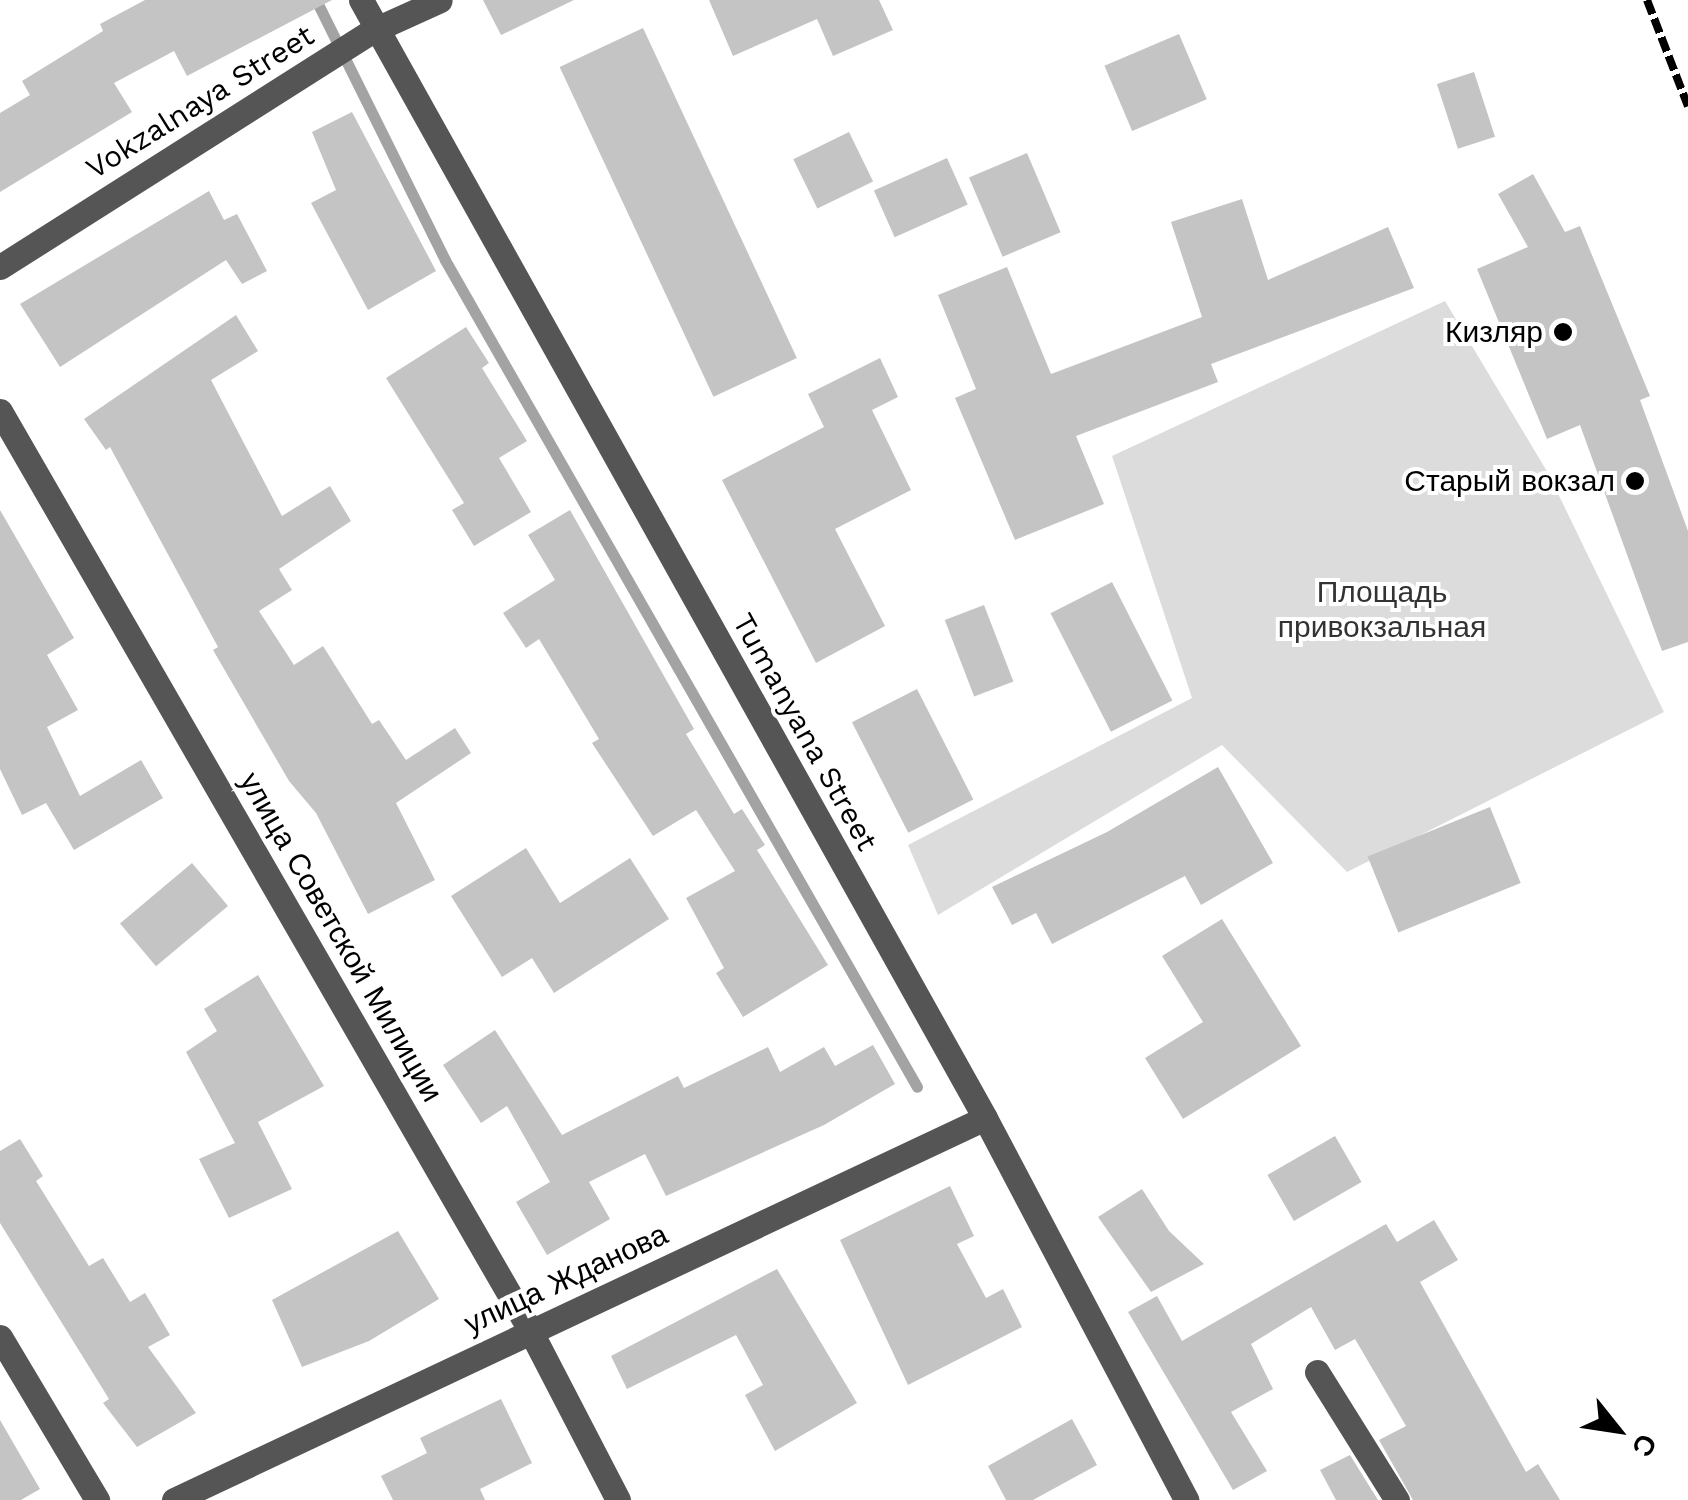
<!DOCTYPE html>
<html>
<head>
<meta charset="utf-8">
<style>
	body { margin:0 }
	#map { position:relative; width:1688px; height:1500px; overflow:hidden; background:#fff; font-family:"Work Sans",sans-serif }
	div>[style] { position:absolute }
	.green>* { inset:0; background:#dcdcdc }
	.stream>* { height:11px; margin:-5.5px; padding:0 5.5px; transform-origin:5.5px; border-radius:5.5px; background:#a3a3a3 }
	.building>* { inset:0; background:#c4c4c4; transform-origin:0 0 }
	.minor>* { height:25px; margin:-12.5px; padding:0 12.5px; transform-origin:12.5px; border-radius:12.5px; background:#555 }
	.rail>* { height:8px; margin-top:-4px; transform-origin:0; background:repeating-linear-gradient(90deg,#000 0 15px,transparent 0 20px) }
	.dots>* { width:28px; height:28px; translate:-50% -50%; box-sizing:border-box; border:5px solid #fff; border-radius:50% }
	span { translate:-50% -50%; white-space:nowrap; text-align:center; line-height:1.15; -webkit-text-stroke:8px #fff; paint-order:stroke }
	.street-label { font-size:30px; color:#000 }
	.poi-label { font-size:30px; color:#000 }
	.right { translate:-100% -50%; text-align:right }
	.park-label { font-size:30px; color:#333 }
	.north { position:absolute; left:1568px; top:1380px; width:100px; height:100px; -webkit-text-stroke:8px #fff; paint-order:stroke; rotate:120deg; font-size:28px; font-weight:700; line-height:40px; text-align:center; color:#000 }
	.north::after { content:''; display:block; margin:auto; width:35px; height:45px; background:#000; clip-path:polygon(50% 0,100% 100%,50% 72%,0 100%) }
</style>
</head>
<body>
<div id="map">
	<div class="green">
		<i style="clip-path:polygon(1445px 301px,1548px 473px,1664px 712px,1347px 872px,1222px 745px,938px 915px,908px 845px,1192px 698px,1112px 456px)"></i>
	</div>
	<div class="stream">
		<i style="left:316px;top:0;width:290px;rotate:63.6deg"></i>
		<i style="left:445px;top:260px;width:952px;rotate:60.28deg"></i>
	</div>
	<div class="building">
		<i style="clip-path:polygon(145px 0,332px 0,187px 76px,174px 51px,114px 83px,132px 112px,0 192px,0 113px,30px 95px,22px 81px,103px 31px,100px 24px)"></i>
		<i style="clip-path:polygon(483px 0,574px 0,501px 35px)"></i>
		<i style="clip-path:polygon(709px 0,879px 0,893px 30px,833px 56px,817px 19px,733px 56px)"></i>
		<i style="left:643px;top:28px;width:364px;height:92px;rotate:65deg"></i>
		<i style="left:1179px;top:34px;width:71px;height:81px;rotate:67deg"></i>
		<i style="left:1474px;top:72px;width:68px;height:39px;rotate:72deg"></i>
		<i style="clip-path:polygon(352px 112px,436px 271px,368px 310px,311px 203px,336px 190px,312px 132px)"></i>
		<i style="left:849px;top:132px;width:55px;height:62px;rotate:64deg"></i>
		<i style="left:1027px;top:153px;width:86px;height:63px;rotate:67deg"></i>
		<i style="left:947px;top:158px;width:51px;height:80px;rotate:66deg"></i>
		<i style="clip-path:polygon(1533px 174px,1565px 232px,1580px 226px,1650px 396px,1640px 400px,1688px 531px,1688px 642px,1662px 651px,1580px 425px,1547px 439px,1477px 269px,1528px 247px,1498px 194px)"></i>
		<i style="clip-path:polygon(209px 191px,224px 220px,237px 214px,267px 271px,242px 284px,226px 260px,60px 367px,20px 304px)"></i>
		<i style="clip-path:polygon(1242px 199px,1268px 280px,1388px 227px,1414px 288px,1211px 364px,1218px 382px,1076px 436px,1104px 504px,1015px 540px,955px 398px,976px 389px,938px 295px,1007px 267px,1051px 374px,1202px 317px,1171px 222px)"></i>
		<i style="clip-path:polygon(236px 315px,258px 351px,211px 380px,282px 516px,330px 486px,351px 521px,279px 569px,292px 590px,259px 611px,294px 665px,323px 646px,372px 724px,379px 720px,406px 760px,455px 728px,471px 753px,396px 803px,435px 880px,368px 914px,316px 813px,289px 781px,213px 650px,218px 647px,110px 447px,106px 450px,84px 419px)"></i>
		<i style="clip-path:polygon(466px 327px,489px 363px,482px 368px,527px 441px,499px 458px,531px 512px,474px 546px,452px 510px,464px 503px,386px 378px)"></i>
		<i style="clip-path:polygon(880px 358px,898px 397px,872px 410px,911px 490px,835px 529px,885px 626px,816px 663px,722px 480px,824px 427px,808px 394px)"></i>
		<i style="clip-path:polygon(0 510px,74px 638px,47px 655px,78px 710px,47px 727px,80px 796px,141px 760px,163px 798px,74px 850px,46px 803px,22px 815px,0 769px)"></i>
		<i style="clip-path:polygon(570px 510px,694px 729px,686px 734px,734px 814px,742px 809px,765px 845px,757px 850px,828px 965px,743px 1017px,716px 973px,724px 968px,686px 898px,735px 871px,696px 810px,653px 836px,592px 743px,599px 739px,539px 639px,526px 648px,503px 613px,555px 580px,528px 535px)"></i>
		<i style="left:1112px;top:582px;width:133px;height:69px;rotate:63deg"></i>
		<i style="left:984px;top:605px;width:82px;height:42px;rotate:69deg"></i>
		<i style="left:917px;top:689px;width:124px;height:73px;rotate:63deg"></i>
		<i style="clip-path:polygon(1218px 767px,1273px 863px,1201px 905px,1185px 876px,1052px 944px,1036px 913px,1012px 925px,992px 887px,1107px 832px)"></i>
		<i style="left:1490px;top:807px;width:82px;height:132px;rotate:68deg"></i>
		<i style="clip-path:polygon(526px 848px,560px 903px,630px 858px,669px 919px,554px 993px,532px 958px,502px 977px,451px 896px)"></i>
		<i style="left:192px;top:863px;width:56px;height:94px;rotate:50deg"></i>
		<i style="clip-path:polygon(1222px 919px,1301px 1046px,1183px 1119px,1145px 1058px,1203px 1022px,1162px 956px)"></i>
		<i style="clip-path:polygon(258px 975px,324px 1086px,258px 1122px,292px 1189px,229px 1218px,199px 1159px,235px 1143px,186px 1052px,217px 1031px,204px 1009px)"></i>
		<i style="clip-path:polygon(495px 1030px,562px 1135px,678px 1076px,684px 1088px,768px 1047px,780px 1072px,824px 1047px,835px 1066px,873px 1045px,895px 1084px,824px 1125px,666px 1196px,645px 1154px,589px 1182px,610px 1219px,547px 1255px,516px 1202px,550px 1182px,507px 1106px,481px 1123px,443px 1065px)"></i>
		<i style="left:1335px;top:1136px;width:53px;height:78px;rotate:60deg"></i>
		<i style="clip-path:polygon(20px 1139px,43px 1176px,36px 1181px,89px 1266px,103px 1258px,130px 1302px,145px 1293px,170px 1335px,148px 1347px,196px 1413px,137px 1447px,103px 1403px,109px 1399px,0 1223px,0 1151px)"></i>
		<i style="clip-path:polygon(950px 1186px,974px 1236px,957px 1244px,986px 1298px,1003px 1289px,1022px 1327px,908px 1385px,840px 1240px)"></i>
		<i style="clip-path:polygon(1142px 1189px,1169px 1231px,1204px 1264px,1151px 1292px,1098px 1217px)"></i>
		<i style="clip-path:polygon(1434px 1220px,1458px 1260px,1420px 1282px,1526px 1472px,1538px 1464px,1560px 1500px,1413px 1500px,1379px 1440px,1406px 1426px,1355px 1339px,1335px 1350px,1311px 1307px,1251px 1344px,1273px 1389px,1231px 1412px,1267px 1471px,1233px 1490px,1128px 1312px,1157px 1296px,1182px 1341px,1386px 1224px,1397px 1242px)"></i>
		<i style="clip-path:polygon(398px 1231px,439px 1299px,369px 1341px,302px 1367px,272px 1300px)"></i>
		<i style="clip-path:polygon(777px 1269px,857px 1403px,775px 1451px,745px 1395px,763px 1385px,736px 1335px,627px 1389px,611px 1356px)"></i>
		<i style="clip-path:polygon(501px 1399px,532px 1463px,480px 1489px,485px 1500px,393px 1500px,381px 1476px,427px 1453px,420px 1438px)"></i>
		<i style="clip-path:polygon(1072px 1419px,1097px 1465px,1033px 1500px,1006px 1500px,988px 1466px)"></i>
		<i style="clip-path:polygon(0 1420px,40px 1489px,21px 1500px,0 1500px)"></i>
		<i style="clip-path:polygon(1350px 1455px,1378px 1500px,1336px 1500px,1320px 1470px)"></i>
	</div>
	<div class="minor">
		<i style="left:361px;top:0;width:1280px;rotate:60.83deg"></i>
		<i style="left:985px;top:1118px;width:432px;rotate:62.2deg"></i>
		<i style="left:0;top:267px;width:443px;rotate:-32.4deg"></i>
		<i style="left:374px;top:30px;width:72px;rotate:-24.4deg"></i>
		<i style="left:0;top:411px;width:1063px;rotate:60.03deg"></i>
		<i style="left:531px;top:1332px;width:189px;rotate:62.6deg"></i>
		<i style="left:0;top:1337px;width:190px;rotate:59.2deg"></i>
		<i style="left:1317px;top:1372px;width:151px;rotate:58deg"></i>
		<i style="left:174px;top:1500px;width:896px;rotate:-25.22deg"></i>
	</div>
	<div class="rail">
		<i style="left:1647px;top:0;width:114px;rotate:68.9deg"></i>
	</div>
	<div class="dots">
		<i style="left:1563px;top:332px;background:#000"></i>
		<i style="left:1635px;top:481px;background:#000"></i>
	</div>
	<div class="street-label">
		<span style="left:200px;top:102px;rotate:-32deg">Vokzalnaya Street</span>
		<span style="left:805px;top:732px;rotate:61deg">Tumanyana Street</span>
		<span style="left:341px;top:937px;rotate:60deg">улица Советской Милиции</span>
		<span style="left:566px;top:1279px;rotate:-25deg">улица Жданова</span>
	</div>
	<div class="poi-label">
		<span class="right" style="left:1543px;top:332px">Кизляр</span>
		<span class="right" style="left:1615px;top:481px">Старый вокзал</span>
	</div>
	<div class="park-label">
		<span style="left:1382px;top:609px">Площадь<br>привокзальная</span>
	</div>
	<div class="north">С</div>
</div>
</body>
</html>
